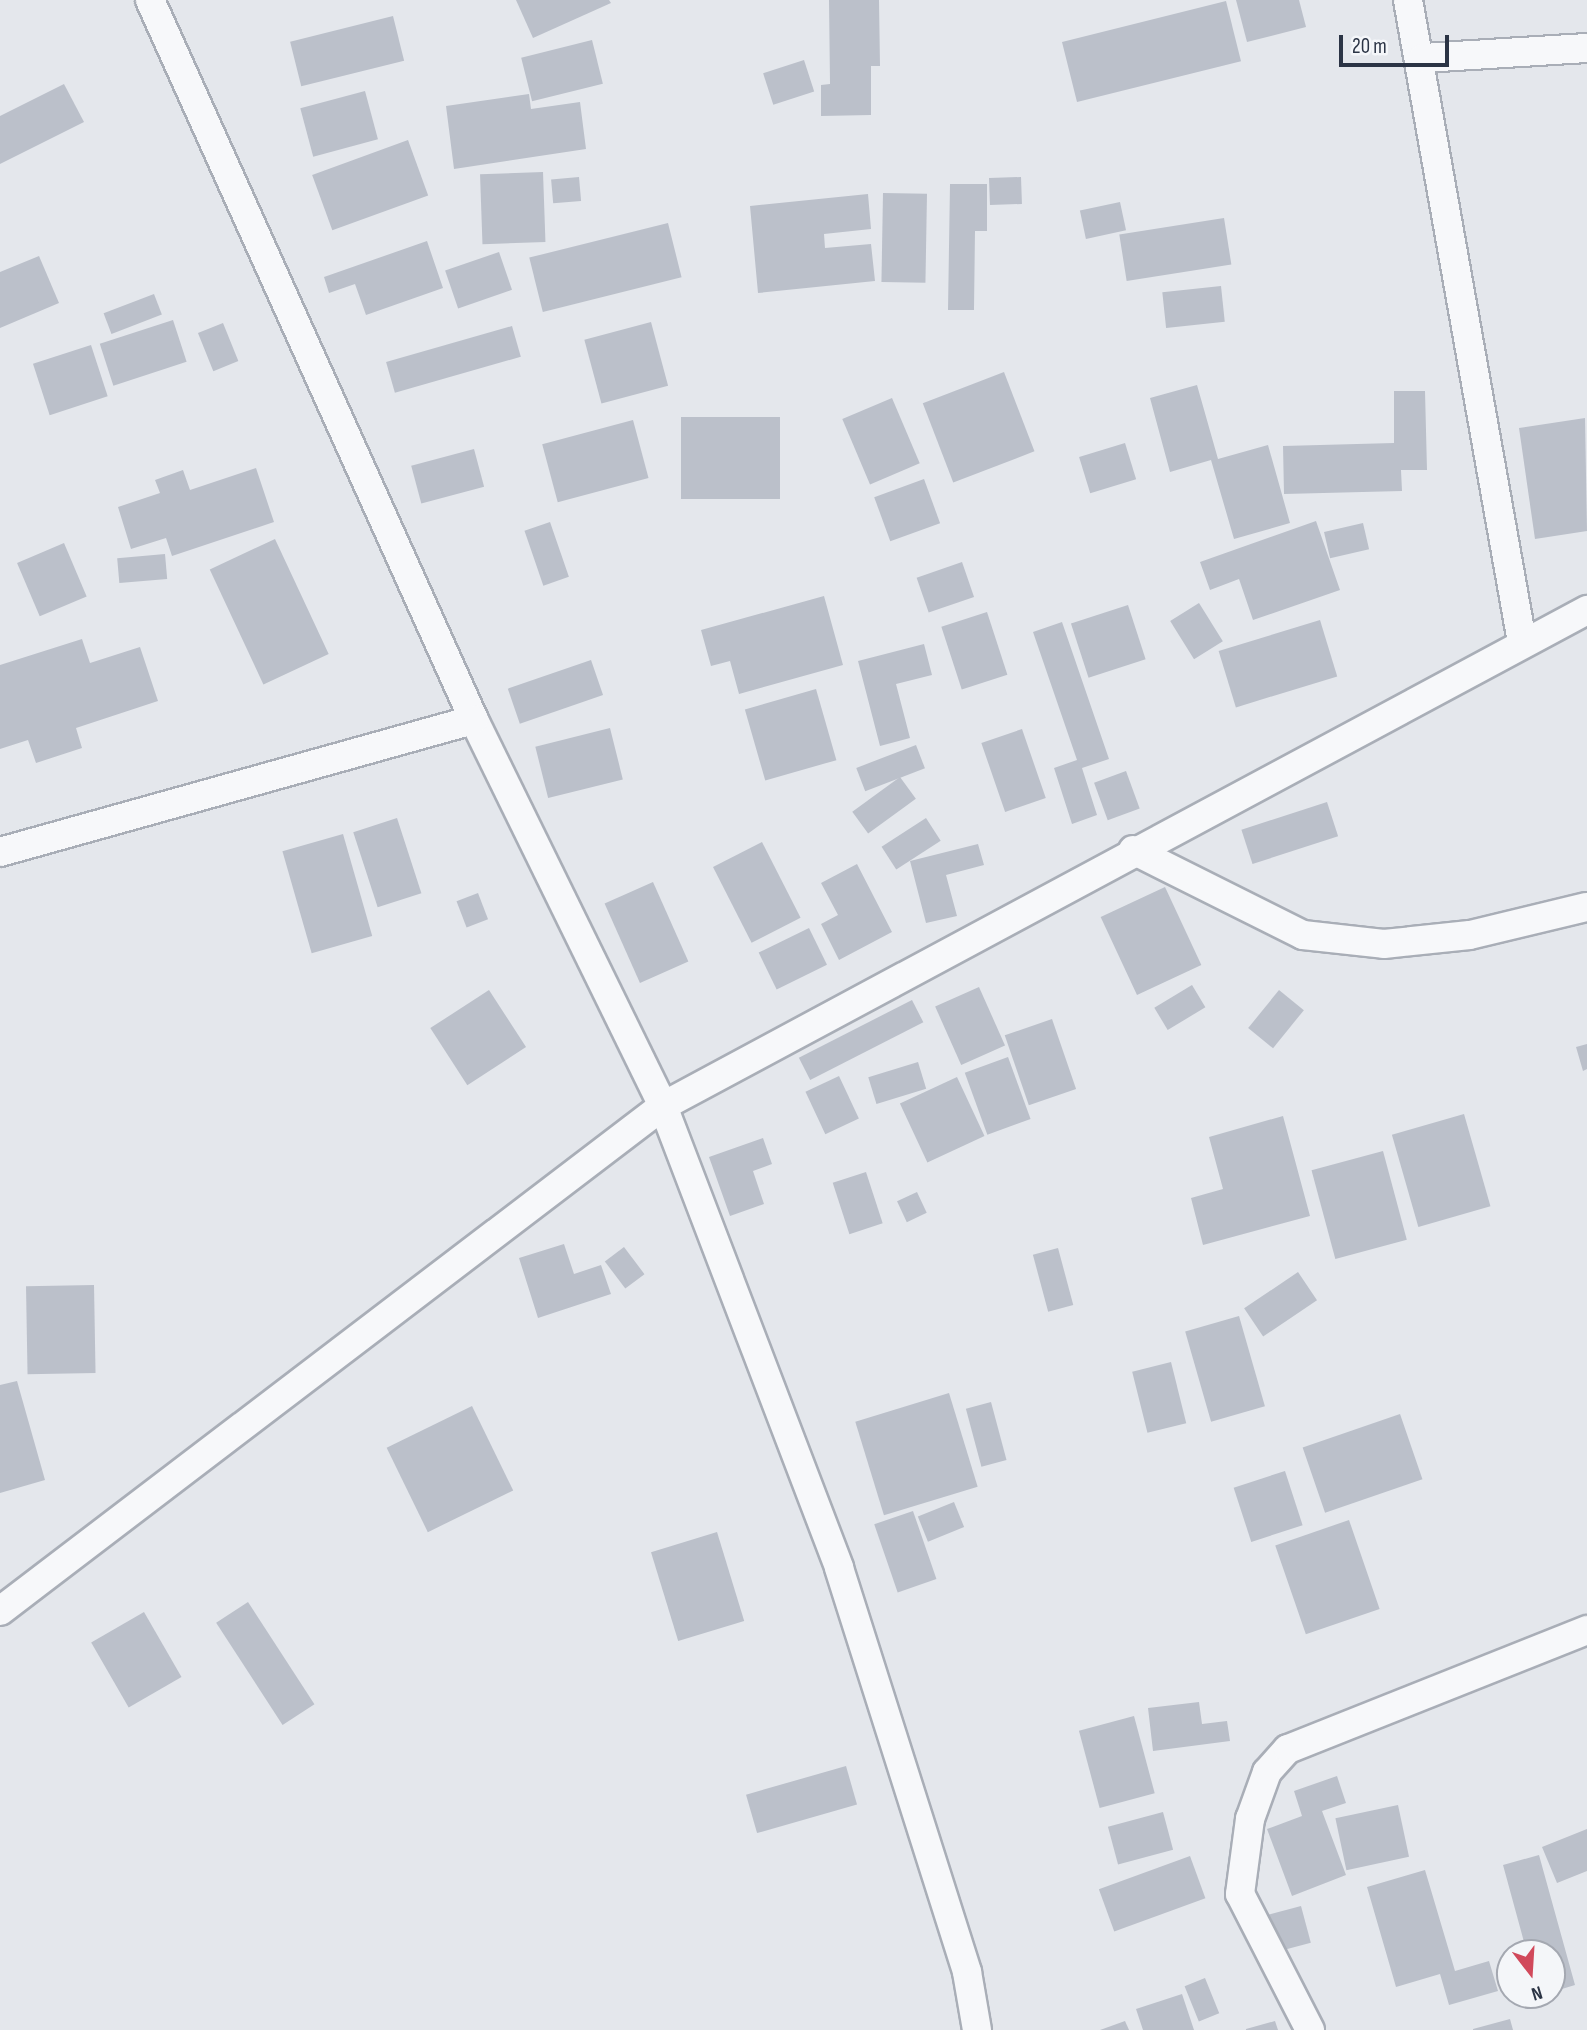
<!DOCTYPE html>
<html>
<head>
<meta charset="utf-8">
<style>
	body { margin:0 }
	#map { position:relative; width:1587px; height:2030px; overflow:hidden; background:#e4e7ec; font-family:"Sofia Sans Condensed",sans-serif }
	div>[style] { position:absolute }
	.building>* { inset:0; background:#bbc0ca; transform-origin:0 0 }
	.roads { filter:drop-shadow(2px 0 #a9aeb7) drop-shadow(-2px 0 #a9aeb7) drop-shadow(0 2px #a9aeb7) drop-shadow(0 -2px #a9aeb7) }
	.minor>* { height:28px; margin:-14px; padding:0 14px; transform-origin:14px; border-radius:14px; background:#f7f8fa }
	span { translate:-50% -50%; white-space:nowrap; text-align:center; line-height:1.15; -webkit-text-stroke:6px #f4f6f9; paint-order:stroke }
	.north { position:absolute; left:1496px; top:1939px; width:70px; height:70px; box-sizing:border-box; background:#f4f6f9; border:2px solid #a4a8b1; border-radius:50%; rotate:163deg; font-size:19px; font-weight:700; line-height:28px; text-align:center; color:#2b3445 }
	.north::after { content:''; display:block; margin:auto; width:24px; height:32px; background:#d1495b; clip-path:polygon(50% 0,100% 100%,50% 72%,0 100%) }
	.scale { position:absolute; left:1339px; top:35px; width:110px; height:32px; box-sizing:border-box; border:4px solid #2b3445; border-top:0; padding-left:9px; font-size:21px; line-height:24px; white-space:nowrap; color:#2b3445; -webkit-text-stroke:5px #f4f6f9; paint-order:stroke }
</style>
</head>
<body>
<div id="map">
	<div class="building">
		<i style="clip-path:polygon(516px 0,609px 0,611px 3px,533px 38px)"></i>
		<i style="clip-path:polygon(829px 0,879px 0,880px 66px,871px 66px,871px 115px,821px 116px,821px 85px,830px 84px)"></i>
		<i style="clip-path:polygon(1236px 0,1299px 0,1306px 27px,1247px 42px)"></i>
		<i style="left:1226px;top:1px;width:62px;height:169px;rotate:76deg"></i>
		<i style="left:393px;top:16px;width:46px;height:106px;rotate:76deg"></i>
		<i style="left:592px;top:40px;width:45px;height:73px;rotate:76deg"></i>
		<i style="left:804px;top:60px;width:33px;height:43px;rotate:72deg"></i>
		<i style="clip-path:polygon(64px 84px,84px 122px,0 164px,0 116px)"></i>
		<i style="left:365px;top:91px;width:50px;height:67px;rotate:75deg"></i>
		<i style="clip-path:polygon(529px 94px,531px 109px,580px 102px,586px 149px,454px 169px,446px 106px)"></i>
		<i style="left:408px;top:140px;width:59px;height:102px;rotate:70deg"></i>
		<i style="left:543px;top:172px;width:70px;height:63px;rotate:88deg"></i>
		<i style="left:579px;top:177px;width:24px;height:28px;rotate:85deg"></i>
		<i style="left:1021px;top:177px;width:27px;height:32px;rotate:88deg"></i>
		<i style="clip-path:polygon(950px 184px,987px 184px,987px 231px,975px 231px,974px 310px,948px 310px)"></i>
		<i style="left:883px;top:193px;width:44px;height:89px;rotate:1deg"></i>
		<i style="clip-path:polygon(868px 194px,871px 229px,824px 234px,825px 248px,871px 244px,875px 281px,758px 293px,750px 206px)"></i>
		<i style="left:1120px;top:202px;width:29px;height:41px;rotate:78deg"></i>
		<i style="left:1224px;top:218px;width:47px;height:106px;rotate:81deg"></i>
		<i style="left:668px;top:223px;width:56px;height:143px;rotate:76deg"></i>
		<i style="clip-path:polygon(427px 241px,443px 288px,366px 315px,355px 284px,329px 293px,324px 277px)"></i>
		<i style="left:499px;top:252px;width:40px;height:57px;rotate:71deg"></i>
		<i style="clip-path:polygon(39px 256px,59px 303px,0 328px,0 272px)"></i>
		<i style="left:1221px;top:286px;width:36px;height:59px;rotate:84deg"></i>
		<i style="left:154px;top:294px;width:22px;height:54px;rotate:69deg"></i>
		<i style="left:173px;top:320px;width:44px;height:77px;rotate:72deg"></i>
		<i style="left:651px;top:322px;width:66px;height:69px;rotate:75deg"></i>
		<i style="left:223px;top:323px;width:41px;height:27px;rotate:68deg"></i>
		<i style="left:512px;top:326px;width:32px;height:131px;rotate:74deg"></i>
		<i style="left:91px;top:345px;width:54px;height:61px;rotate:72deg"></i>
		<i style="left:1004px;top:372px;width:85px;height:87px;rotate:69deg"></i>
		<i style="clip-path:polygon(1197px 385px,1218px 459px,1268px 445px,1290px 523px,1234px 539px,1211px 460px,1170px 472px,1150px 398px)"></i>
		<i style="clip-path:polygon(1394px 391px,1425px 391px,1427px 470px,1401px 470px,1402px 491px,1284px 494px,1283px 446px,1394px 443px)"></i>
		<i style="left:892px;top:398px;width:71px;height:54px;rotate:67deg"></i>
		<i style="left:681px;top:417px;width:99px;height:82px"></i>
		<i style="clip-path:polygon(1585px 418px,1587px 531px,1535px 539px,1519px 428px)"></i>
		<i style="left:633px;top:420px;width:60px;height:94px;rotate:75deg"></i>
		<i style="left:1125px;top:443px;width:38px;height:48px;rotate:73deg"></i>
		<i style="left:474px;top:449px;width:39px;height:65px;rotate:75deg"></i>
		<i style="clip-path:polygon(256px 468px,274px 522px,172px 556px,166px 538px,131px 549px,118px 507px,160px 493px,155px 480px,183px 470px,190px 490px)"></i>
		<i style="left:924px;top:479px;width:47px;height:53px;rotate:70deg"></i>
		<i style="clip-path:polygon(1316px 521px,1340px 590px,1253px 620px,1239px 579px,1210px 590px,1200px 562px)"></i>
		<i style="left:550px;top:522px;width:58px;height:27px;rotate:71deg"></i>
		<i style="left:1363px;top:523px;width:27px;height:40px;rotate:77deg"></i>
		<i style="left:275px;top:539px;width:127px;height:72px;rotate:65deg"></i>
		<i style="left:64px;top:543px;width:58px;height:51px;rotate:67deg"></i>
		<i style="left:165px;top:554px;width:25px;height:48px;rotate:85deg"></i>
		<i style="left:962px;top:562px;width:37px;height:48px;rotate:71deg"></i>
		<i style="clip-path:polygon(824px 596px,843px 665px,739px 694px,730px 661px,711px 666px,701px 630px)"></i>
		<i style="left:1199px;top:603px;width:45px;height:34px;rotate:58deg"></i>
		<i style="left:1128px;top:605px;width:57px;height:60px;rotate:72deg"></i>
		<i style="left:987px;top:612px;width:66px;height:48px;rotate:72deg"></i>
		<i style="left:1320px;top:620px;width:59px;height:106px;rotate:73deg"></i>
		<i style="clip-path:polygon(1062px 622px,1109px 759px,1082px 768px,1097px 815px,1072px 824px,1054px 768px,1077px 760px,1033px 632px)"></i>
		<i style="clip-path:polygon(82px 639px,90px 663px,140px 647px,158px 701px,76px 728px,82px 748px,36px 763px,28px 740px,0 749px,0 665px)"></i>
		<i style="clip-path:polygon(924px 644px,932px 675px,896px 684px,910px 738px,880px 746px,858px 661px)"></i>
		<i style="left:591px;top:660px;width:37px;height:88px;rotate:71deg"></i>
		<i style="left:816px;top:689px;width:74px;height:74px;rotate:74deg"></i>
		<i style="left:610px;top:728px;width:53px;height:77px;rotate:76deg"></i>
		<i style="left:1022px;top:729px;width:73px;height:43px;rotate:71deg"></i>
		<i style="left:916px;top:745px;width:25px;height:64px;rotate:69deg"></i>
		<i style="left:1126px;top:771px;width:40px;height:34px;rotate:70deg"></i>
		<i style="left:900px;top:777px;width:27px;height:59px;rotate:54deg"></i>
		<i style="left:1327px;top:802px;width:36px;height:90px;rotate:72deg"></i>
		<i style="left:397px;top:818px;width:79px;height:46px;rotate:72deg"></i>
		<i style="left:926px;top:818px;width:27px;height:53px;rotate:57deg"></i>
		<i style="left:343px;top:834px;width:106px;height:63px;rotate:74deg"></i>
		<i style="left:762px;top:842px;width:85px;height:55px;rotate:63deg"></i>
		<i style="clip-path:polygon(978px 844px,984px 865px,946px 875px,957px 916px,926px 923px,910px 861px)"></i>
		<i style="clip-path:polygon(857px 864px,892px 932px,839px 960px,821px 924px,838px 915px,821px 883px)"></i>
		<i style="left:653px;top:882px;width:87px;height:53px;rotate:66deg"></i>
		<i style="left:1165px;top:887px;width:86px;height:71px;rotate:65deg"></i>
		<i style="left:478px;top:893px;width:28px;height:23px;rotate:69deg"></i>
		<i style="left:809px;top:928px;width:41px;height:56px;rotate:64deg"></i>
		<i style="left:1192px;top:985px;width:26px;height:44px;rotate:59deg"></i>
		<i style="left:979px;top:987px;width:64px;height:48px;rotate:66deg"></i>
		<i style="left:489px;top:990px;width:68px;height:70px;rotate:57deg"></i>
		<i style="left:1279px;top:990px;width:32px;height:49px;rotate:39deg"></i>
		<i style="left:912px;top:1000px;width:25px;height:127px;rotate:63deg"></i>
		<i style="left:1052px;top:1019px;width:74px;height:50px;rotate:71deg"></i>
		<i style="clip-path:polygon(1587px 1044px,1587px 1069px,1583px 1071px,1576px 1047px)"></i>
		<i style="left:1008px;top:1057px;width:66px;height:46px;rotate:70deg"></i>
		<i style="left:918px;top:1062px;width:28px;height:52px;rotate:73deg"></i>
		<i style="left:839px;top:1076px;width:47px;height:37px;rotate:65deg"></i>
		<i style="left:957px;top:1077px;width:65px;height:63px;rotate:65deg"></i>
		<i style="left:1464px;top:1114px;width:96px;height:75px;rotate:74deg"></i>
		<i style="clip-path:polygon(1283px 1116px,1310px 1216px,1203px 1245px,1191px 1198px,1223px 1189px,1209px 1137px)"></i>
		<i style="clip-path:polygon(763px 1138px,772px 1164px,753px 1171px,764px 1204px,730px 1216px,709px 1157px)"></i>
		<i style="left:1383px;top:1151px;width:92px;height:74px;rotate:75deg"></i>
		<i style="left:866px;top:1172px;width:54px;height:35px;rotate:72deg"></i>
		<i style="left:917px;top:1192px;width:23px;height:22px;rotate:65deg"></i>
		<i style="clip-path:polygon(564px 1244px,574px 1274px,601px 1265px,611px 1294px,538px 1318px,519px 1258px)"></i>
		<i style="left:624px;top:1247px;width:34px;height:24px;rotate:53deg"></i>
		<i style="left:1058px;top:1248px;width:59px;height:26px;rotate:75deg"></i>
		<i style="left:1298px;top:1272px;width:34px;height:65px;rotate:56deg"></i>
		<i style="left:94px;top:1285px;width:88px;height:68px;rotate:89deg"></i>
		<i style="left:1239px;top:1316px;width:94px;height:56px;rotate:74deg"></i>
		<i style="left:1171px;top:1362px;width:63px;height:40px;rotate:76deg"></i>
		<i style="clip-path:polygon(17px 1381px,45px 1480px,0 1493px,0 1385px)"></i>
		<i style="left:949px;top:1393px;width:98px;height:98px;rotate:73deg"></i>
		<i style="left:991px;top:1402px;width:60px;height:26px;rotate:75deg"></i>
		<i style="left:472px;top:1406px;width:94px;height:95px;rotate:64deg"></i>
		<i style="left:1400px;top:1414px;width:69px;height:103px;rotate:71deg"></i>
		<i style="left:1285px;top:1471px;width:57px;height:54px;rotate:72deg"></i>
		<i style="left:954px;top:1502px;width:27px;height:39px;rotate:68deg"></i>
		<i style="left:913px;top:1511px;width:72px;height:41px;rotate:71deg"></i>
		<i style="left:1349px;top:1520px;width:94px;height:78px;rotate:71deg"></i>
		<i style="left:717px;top:1532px;width:93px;height:69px;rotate:73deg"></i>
		<i style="left:248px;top:1602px;width:122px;height:38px;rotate:57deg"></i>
		<i style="left:144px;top:1612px;width:75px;height:61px;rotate:60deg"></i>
		<i style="clip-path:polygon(1199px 1702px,1202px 1724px,1227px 1721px,1230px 1741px,1153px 1751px,1148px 1708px)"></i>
		<i style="left:1134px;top:1716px;width:80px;height:57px;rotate:75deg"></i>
		<i style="left:846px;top:1766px;width:40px;height:104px;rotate:74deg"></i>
		<i style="clip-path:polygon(1337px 1776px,1346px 1803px,1322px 1811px,1346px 1875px,1292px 1896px,1267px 1829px,1302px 1816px,1294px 1791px)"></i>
		<i style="left:1398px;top:1805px;width:53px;height:64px;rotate:78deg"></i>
		<i style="left:1163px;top:1812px;width:39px;height:57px;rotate:75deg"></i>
		<i style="clip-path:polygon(1587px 1829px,1587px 1871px,1557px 1883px,1542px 1847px)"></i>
		<i style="clip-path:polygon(1539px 1855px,1575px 1985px,1552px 1992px,1552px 1953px,1527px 1953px,1503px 1865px)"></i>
		<i style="left:1190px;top:1856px;width:45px;height:97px;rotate:70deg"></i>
		<i style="clip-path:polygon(1425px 1870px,1455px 1971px,1489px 1961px,1498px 1991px,1449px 2005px,1440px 1974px,1396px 1987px,1367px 1887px)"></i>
		<i style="left:1301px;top:1906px;width:38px;height:37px;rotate:75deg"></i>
		<i style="left:1205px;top:1978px;width:38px;height:22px;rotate:68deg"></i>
		<i style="clip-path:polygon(1182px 1994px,1194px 2030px,1143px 2030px,1136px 2009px)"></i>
		<i style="clip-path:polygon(1510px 2019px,1513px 2030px,1473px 2030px,1473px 2029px)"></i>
		<i style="clip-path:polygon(1125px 2021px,1129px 2030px,1100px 2030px)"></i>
		<i style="clip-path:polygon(1275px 2021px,1278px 2030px,1246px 2030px,1246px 2029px)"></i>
	</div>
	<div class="roads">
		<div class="minor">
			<i style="left:150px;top:0;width:790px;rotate:65.77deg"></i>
			<i style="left:474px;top:720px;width:430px;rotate:63.9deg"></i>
			<i style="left:663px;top:1106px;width:494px;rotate:69.1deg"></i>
			<i style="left:839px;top:1568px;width:424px;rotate:72.4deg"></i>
			<i style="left:967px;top:1972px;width:59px;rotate:80.2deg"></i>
			<i style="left:1408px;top:0;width:652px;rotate:79.93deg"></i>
			<i style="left:1423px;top:58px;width:164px;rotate:-3.5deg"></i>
			<i style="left:1133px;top:850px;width:190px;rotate:26.6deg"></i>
			<i style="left:1303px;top:935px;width:81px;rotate:6.3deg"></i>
			<i style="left:1384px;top:944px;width:86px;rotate:-6deg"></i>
			<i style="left:1470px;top:935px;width:120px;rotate:-13.5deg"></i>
			<i style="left:0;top:852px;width:492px;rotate:-15.6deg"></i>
			<i style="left:0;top:1611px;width:833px;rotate:-37.3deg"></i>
			<i style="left:663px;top:1106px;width:1049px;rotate:-28.23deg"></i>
			<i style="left:1310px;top:2030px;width:153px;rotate:-117.2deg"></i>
			<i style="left:1240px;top:1894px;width:76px;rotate:-82.4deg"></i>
			<i style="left:1250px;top:1819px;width:50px;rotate:-70.1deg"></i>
			<i style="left:1267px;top:1772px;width:31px;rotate:-48deg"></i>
			<i style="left:1288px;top:1749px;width:322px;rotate:-21.7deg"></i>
		</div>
	</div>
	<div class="north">N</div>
	<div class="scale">20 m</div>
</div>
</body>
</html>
